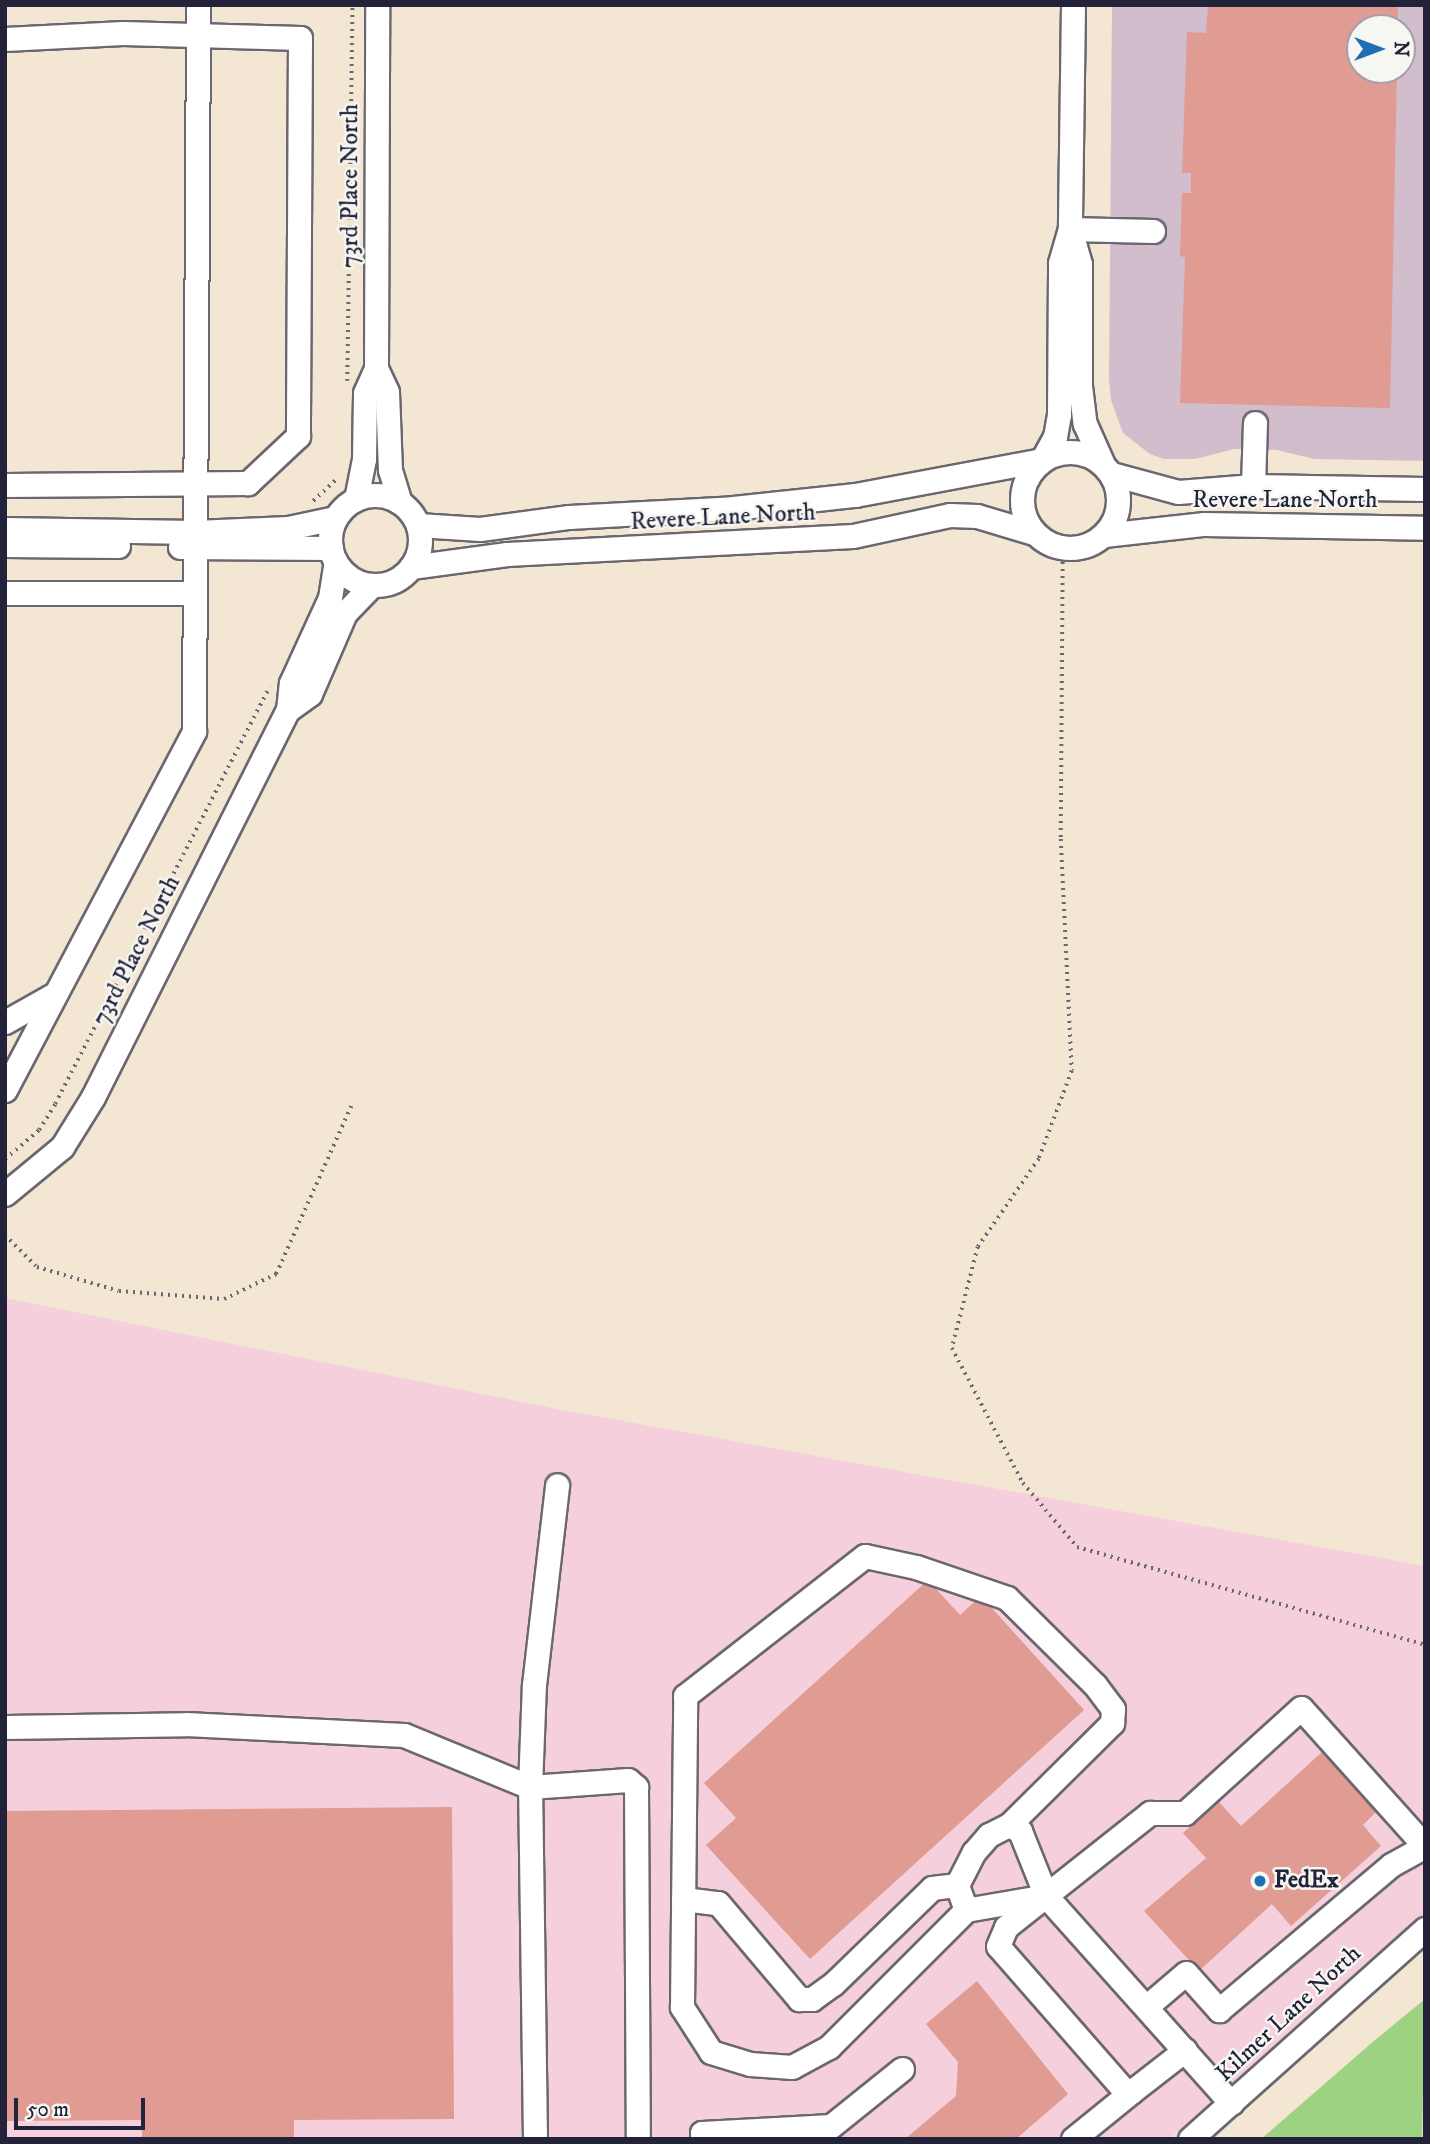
<!DOCTYPE html>
<html>
<head>
<meta charset="utf-8">
<style>
	body { margin:0 }
	#map { position:relative; width:1430px; height:2144px; overflow:hidden; background:#f3e7d3; font-family:"IM FELL DW Pica",serif }
	div>[style] { position:absolute }
	.built>* { inset:0; background:#f5cfdb }
	.industrial>* { inset:0; background:#d1bdcc }
	.green>* { inset:0; background:#9dd283 }
	.building>* { inset:0; background:#e09b92 }
	.path>* { height:3.5px; margin-top:-1.75px; transform-origin:0; background:repeating-linear-gradient(90deg,#6b6770 0 2px,transparent 0 7px) }
	.roads { filter:drop-shadow(2px 0 #6b6770) drop-shadow(-2px 0 #6b6770) drop-shadow(0 2px #6b6770) drop-shadow(0 -2px #6b6770) }
	.minor>* { height:23px; margin:-11.5px; padding:0 11.5px; transform-origin:11.5px; border-radius:11.5px; background:#fff }
	.minor>.ring { margin:-11.5px; padding:0; box-sizing:content-box; background:none; border:23px solid #fff; border-radius:50% }
	.dots>* { width:19px; height:19px; translate:-50% -50%; box-sizing:border-box; border:4px solid #f6f6f2; border-radius:50% }
	span { translate:-50% -50%; white-space:nowrap; text-align:center; line-height:1.15; -webkit-text-stroke:5px #f6f6f2; paint-order:stroke }
	.street-label { font-size:24px; color:#22223b }
	.poi-label { font-size:24px; color:#22223b; font-weight:700 }
	.left { translate:0 -50%; text-align:left }
	.frame { position:absolute; inset:0; border:7px solid #22223b; pointer-events:none }
	.north { position:absolute; left:1346px; top:14px; width:70px; height:70px; box-sizing:border-box; background:#f6f6f2; border:2px solid #a1a1a9; border-radius:50%; rotate:90deg; font-size:19px; font-weight:700; line-height:28px; text-align:center; color:#22223b }
	.north::after { content:''; display:block; margin:auto; width:24px; height:32px; background:#1f6fb2; clip-path:polygon(50% 0,100% 100%,50% 72%,0 100%) }
	.scale { position:absolute; left:14px; top:2098px; width:131px; height:32px; box-sizing:border-box; border:4px solid #22223b; border-top:0; padding-left:9px; font-size:21px; line-height:24px; white-space:nowrap; color:#22223b; -webkit-text-stroke:5px #f6f6f2; paint-order:stroke }
</style>
</head>
<body>
<div id="map">
	<div class="built">
		<i style="clip-path:polygon(5px 1298px,562px 1410px,1425px 1566px,1425px 1915px,1358px 1970px,1170px 2139px,5px 2139px)"></i>
	</div>
	<div class="industrial">
		<i style="clip-path:polygon(evenodd,1112px 5px,1425px 5px,1425px 461px,1314px 459px,1277px 450px,1234px 449px,1195px 459px,1164px 459px,1150px 454px,1123px 433px,1111px 400px,1109px 379px,1112px 5px,1360px 28px,1402px 28px,1402px 70px,1360px 70px,1360px 28px)"></i>
	</div>
	<div class="green">
		<i style="clip-path:polygon(1425px 1999px,1422px 2139px,1261px 2139px,1375px 2040px)"></i>
	</div>
	<div class="building">
		<i style="clip-path:polygon(1208px 5px,1398px 5px,1398px 28px,1360px 28px,1360px 70px,1397px 70px,1390px 408px,1180px 403px,1185px 257px,1180px 256px,1182px 193px,1191px 193px,1191px 173px,1182px 173px,1187px 32px,1206px 33px)"></i>
		<i style="clip-path:polygon(928px 1580px,960px 1615px,981px 1596px,1084px 1710px,810px 1959px,706px 1845px,736px 1818px,704px 1783px)"></i>
		<i style="clip-path:polygon(1323px 1751px,1377px 1811px,1363px 1825px,1381px 1846px,1291px 1926px,1272px 1904px,1199px 1971px,1144px 1911px,1206px 1858px,1183px 1833px,1218px 1801px,1241px 1826px)"></i>
		<i style="clip-path:polygon(452px 1807px,454px 2119px,294px 2120px,294px 2139px,142px 2139px,142px 2120px,5px 2121px,5px 1811px)"></i>
		<i style="clip-path:polygon(977px 1981px,1068px 2094px,1016px 2139px,905px 2139px,956px 2096px,958px 2062px,926px 2024px)"></i>
	</div>
	<div class="path">
		<i style="left:347px;top:381px;width:376px;rotate:-89.2deg"></i>
		<i style="left:313px;top:501px;width:34px;rotate:-43deg"></i>
		<i style="left:1063px;top:548px;width:291px;rotate:90.4deg"></i>
		<i style="left:1061px;top:839px;width:232px;rotate:87.3deg"></i>
		<i style="left:1072px;top:1071px;width:94px;rotate:110.6deg"></i>
		<i style="left:1039px;top:1159px;width:107px;rotate:124.7deg"></i>
		<i style="left:978px;top:1247px;width:104px;rotate:104.4deg"></i>
		<i style="left:952px;top:1348px;width:153px;rotate:62.3deg"></i>
		<i style="left:1023px;top:1483px;width:84px;rotate:49.8deg"></i>
		<i style="left:1077px;top:1547px;width:362px;rotate:15.7deg"></i>
		<i style="left:5px;top:1159px;width:45px;rotate:-40.5deg"></i>
		<i style="left:39px;top:1130px;width:31px;rotate:-58deg"></i>
		<i style="left:55px;top:1104px;width:469px;rotate:-62.8deg"></i>
		<i style="left:5px;top:1235px;width:45px;rotate:45deg"></i>
		<i style="left:37px;top:1267px;width:85px;rotate:16.3deg"></i>
		<i style="left:119px;top:1291px;width:105px;rotate:4.4deg"></i>
		<i style="left:224px;top:1299px;width:58px;rotate:-25.7deg"></i>
		<i style="left:276px;top:1274px;width:184px;rotate:-65.9deg"></i>
	</div>
	<div class="roads">
		<div class="minor">
			<i style="left:1073px;top:5px;width:224px;rotate:90.8deg"></i>
			<i style="left:1070px;top:229px;width:36px;rotate:74deg"></i>
			<i style="left:1080px;top:264px;width:122px;rotate:90deg"></i>
			<i style="left:1080px;top:386px;width:38px;rotate:83deg"></i>
			<i style="left:1085px;top:424px;width:42px;rotate:65.9deg"></i>
			<i style="left:5px;top:39px;width:118px;rotate:-2.9deg"></i>
			<i style="left:123px;top:33px;width:177px;rotate:1.6deg"></i>
			<i style="left:300px;top:38px;width:398px;rotate:90.3deg"></i>
			<i style="left:298px;top:436px;width:69px;rotate:136.8deg"></i>
			<i style="left:248px;top:483px;width:243px;rotate:179.5deg"></i>
			<i style="left:1070px;top:229px;width:83px;rotate:1.4deg"></i>
			<i style="left:376px;top:368px;width:26px;rotate:65deg"></i>
			<i style="left:387px;top:392px;width:78px;rotate:87.8deg"></i>
			<i style="left:390px;top:470px;width:34px;rotate:73deg"></i>
			<i class="ring" style="left:1022px;top:452px;width:73px;height:73px"></i>
			<i style="left:1112px;top:474px;width:68px;rotate:15.3deg"></i>
			<i style="left:1178px;top:492px;width:75px;rotate:-4.6deg"></i>
			<i style="left:1253px;top:486px;width:172px;rotate:1deg"></i>
			<i style="left:1253px;top:486px;width:63px;rotate:-88.2deg"></i>
			<i class="ring" style="left:330px;top:495px;width:67px;height:67px"></i>
			<i style="left:356px;top:499px;width:41px;rotate:-78.7deg"></i>
			<i style="left:364px;top:459px;width:66px;rotate:-89.1deg"></i>
			<i style="left:365px;top:393px;width:27px;rotate:-66deg"></i>
			<i style="left:376px;top:368px;width:363px;rotate:-89.8deg"></i>
			<i style="left:418px;top:525px;width:62px;rotate:3.7deg"></i>
			<i style="left:480px;top:529px;width:90px;rotate:-7.7deg"></i>
			<i style="left:569px;top:517px;width:164px;rotate:-3.1deg"></i>
			<i style="left:733px;top:508px;width:123px;rotate:-6.1deg"></i>
			<i style="left:855px;top:495px;width:190px;rotate:-10.6deg"></i>
			<i style="left:1042px;top:460px;width:26px;rotate:-61deg"></i>
			<i style="left:1055px;top:437px;width:22px;rotate:-80deg"></i>
			<i style="left:1059px;top:415px;width:152px;rotate:-89.6deg"></i>
			<i style="left:1060px;top:263px;width:35px;rotate:-74deg"></i>
			<i style="left:5px;top:529px;width:190px;rotate:0.9deg"></i>
			<i style="left:195px;top:532px;width:93px;rotate:-2.5deg"></i>
			<i style="left:288px;top:528px;width:48px;rotate:-12deg"></i>
			<i style="left:1104px;top:535px;width:101px;rotate:-6.3deg"></i>
			<i style="left:1204px;top:524px;width:221px;rotate:1deg"></i>
			<i style="left:5px;top:545px;width:113px;rotate:0.5deg"></i>
			<i style="left:180px;top:547px;width:151px;rotate:0.4deg"></i>
			<i style="left:411px;top:567px;width:97px;rotate:-7.7deg"></i>
			<i style="left:507px;top:554px;width:346px;rotate:-3deg"></i>
			<i style="left:853px;top:536px;width:99px;rotate:-12.2deg"></i>
			<i style="left:950px;top:515px;width:27px;rotate:2deg"></i>
			<i style="left:977px;top:516px;width:59px;rotate:16.6deg"></i>
			<i style="left:5px;top:593px;width:190px"></i>
			<i style="left:288px;top:710px;width:27px;rotate:-36deg"></i>
			<i style="left:310px;top:694px;width:88px;rotate:-66.6deg"></i>
			<i style="left:345px;top:613px;width:39px;rotate:-46deg"></i>
			<i style="left:5px;top:1022px;width:55px;rotate:-29.4deg"></i>
			<i style="left:5px;top:1090px;width:406px;rotate:-62.2deg"></i>
			<i style="left:194px;top:731px;width:726px;rotate:-89.68deg"></i>
			<i style="left:5px;top:1194px;width:74px;rotate:-39.5deg"></i>
			<i style="left:62px;top:1147px;width:59px;rotate:-58.2deg"></i>
			<i style="left:93px;top:1097px;width:433px;rotate:-63.3deg"></i>
			<i style="left:288px;top:710px;width:27px;rotate:-84deg"></i>
			<i style="left:291px;top:683px;width:94px;rotate:-65.4deg"></i>
			<i style="left:330px;top:598px;width:36px;rotate:-81deg"></i>
			<i style="left:5px;top:1727px;width:181px;rotate:-0.9deg"></i>
			<i style="left:186px;top:1724px;width:218px;rotate:2.9deg"></i>
			<i style="left:404px;top:1735px;width:136px;rotate:22.4deg"></i>
			<i style="left:530px;top:1787px;width:102px;rotate:-87.8deg"></i>
			<i style="left:534px;top:1685px;width:201px;rotate:-83.4deg"></i>
			<i style="left:1046px;top:1896px;width:81px;rotate:170.1deg"></i>
			<i style="left:966px;top:1910px;width:27px;rotate:-110deg"></i>
			<i style="left:957px;top:1885px;width:37px;rotate:-63deg"></i>
			<i style="left:974px;top:1852px;width:23px;rotate:-49deg"></i>
			<i style="left:989px;top:1835px;width:22px;rotate:-27deg"></i>
			<i style="left:1009px;top:1825px;width:13px;rotate:29deg"></i>
			<i style="left:1020px;top:1831px;width:70px;rotate:68.2deg"></i>
			<i style="left:1046px;top:1896px;width:278px;rotate:48.2deg"></i>
			<i style="left:683px;top:1899px;width:35px;rotate:7deg"></i>
			<i style="left:718px;top:1903px;width:126px;rotate:49.8deg"></i>
			<i style="left:799px;top:1999px;width:13px"></i>
			<i style="left:812px;top:1999px;width:26px;rotate:-36deg"></i>
			<i style="left:833px;top:1984px;width:138px;rotate:-44.1deg"></i>
			<i style="left:932px;top:1888px;width:25px;rotate:-7deg"></i>
			<i style="left:966px;top:1910px;width:194px;rotate:135deg"></i>
			<i style="left:829px;top:2047px;width:42px;rotate:151.6deg"></i>
			<i style="left:792px;top:2067px;width:42px;rotate:-175.9deg"></i>
			<i style="left:750px;top:2064px;width:41px;rotate:-162.9deg"></i>
			<i style="left:711px;top:2052px;width:54px;rotate:-122.8deg"></i>
			<i style="left:682px;top:2007px;width:311px;rotate:-89.4deg"></i>
			<i style="left:685px;top:1696px;width:228px;rotate:-37.9deg"></i>
			<i style="left:865px;top:1556px;width:52px;rotate:12.2deg"></i>
			<i style="left:916px;top:1567px;width:96px;rotate:18.8deg"></i>
			<i style="left:1007px;top:1598px;width:124px;rotate:44.7deg"></i>
			<i style="left:1095px;top:1685px;width:30px;rotate:53deg"></i>
			<i style="left:1113px;top:1709px;width:14px;rotate:94deg"></i>
			<i style="left:1112px;top:1723px;width:145px;rotate:135.3deg"></i>
			<i style="left:1146px;top:2007px;width:52px;rotate:-40.4deg"></i>
			<i style="left:1186px;top:1973px;width:50px;rotate:48.3deg"></i>
			<i style="left:1219px;top:2010px;width:225px;rotate:-40.1deg"></i>
			<i style="left:1391px;top:1865px;width:39px;rotate:-29deg"></i>
			<i style="left:1185px;top:2050px;width:68px;rotate:142.1deg"></i>
			<i style="left:1131px;top:2092px;width:7px;rotate:-164deg"></i>
			<i style="left:1124px;top:2090px;width:191px;rotate:-131.2deg"></i>
			<i style="left:998px;top:1946px;width:21px;rotate:-67deg"></i>
			<i style="left:1006px;top:1927px;width:184px;rotate:-38.4deg"></i>
			<i style="left:1150px;top:1813px;width:35px"></i>
			<i style="left:1185px;top:1813px;width:156px;rotate:-42.2deg"></i>
			<i style="left:1301px;top:1708px;width:183px;rotate:48.1deg"></i>
			<i style="left:535px;top:2139px;width:352px;rotate:-90.8deg"></i>
			<i style="left:530px;top:1787px;width:98px;rotate:-4.1deg"></i>
			<i style="left:628px;top:1780px;width:11px;rotate:41deg"></i>
			<i style="left:636px;top:1787px;width:352px;rotate:89.7deg"></i>
			<i style="left:702px;top:2139px;width:6px;rotate:-90deg"></i>
			<i style="left:702px;top:2133px;width:129px;rotate:-3.1deg"></i>
			<i style="left:831px;top:2126px;width:91px;rotate:-38.8deg"></i>
			<i style="left:1073px;top:2139px;width:75px;rotate:-39deg"></i>
			<i style="left:1190px;top:2139px;width:315px;rotate:-41.8deg"></i>
		</div>
	</div>
	<div class="dots">
		<i style="left:1260px;top:1881px;background:#1f6fb2"></i>
	</div>
	<div class="street-label">
		<span style="left:351px;top:186px;rotate:-90deg">73rd Place North</span>
		<span style="left:1285px;top:501px">Revere Lane North</span>
		<span style="left:723px;top:518px;rotate:-3deg">Revere Lane North</span>
		<span style="left:137px;top:951px;rotate:-63deg">73rd Place North</span>
		<span style="left:1289px;top:2014px;rotate:-43deg">Kilmer Lane North</span>
	</div>
	<div class="poi-label">
		<span class="left" style="left:1274px;top:1881px">FedEx</span>
	</div>
	<div class="frame"></div>
	<div class="north">N</div>
	<div class="scale">50 m</div>
</div>
</body>
</html>
